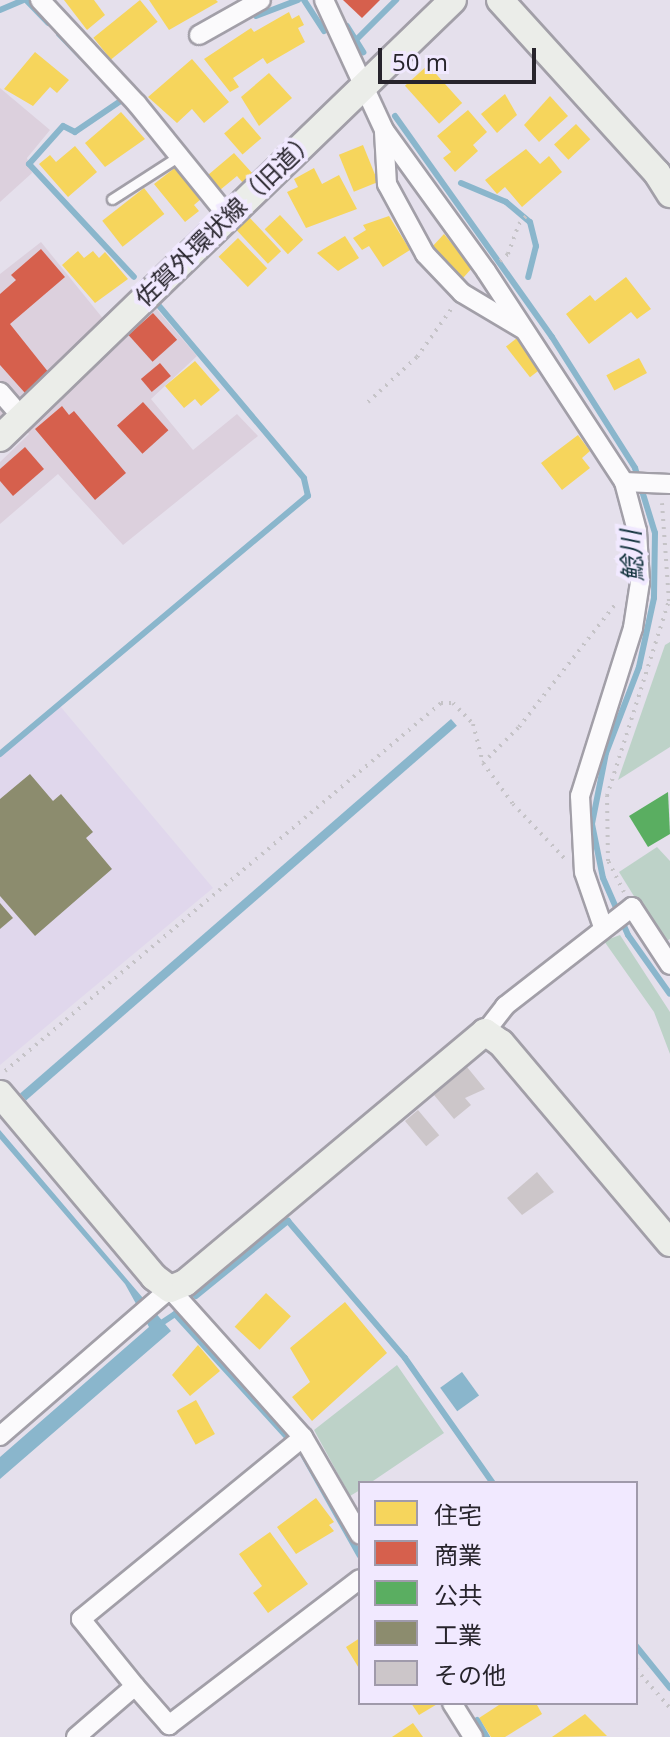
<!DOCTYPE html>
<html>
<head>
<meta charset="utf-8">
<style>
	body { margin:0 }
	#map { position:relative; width:670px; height:1737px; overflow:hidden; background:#e5e0ec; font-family:"Open Sans","Noto Sans JP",sans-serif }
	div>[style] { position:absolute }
	.commercial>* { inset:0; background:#dcd0dd }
	.built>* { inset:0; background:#e0d7ec }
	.green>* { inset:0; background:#bdd2c8 }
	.water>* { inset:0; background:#8ab6cc; transform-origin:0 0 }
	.homes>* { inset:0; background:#f6d55c; transform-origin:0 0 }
	.shops>* { inset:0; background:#d6604d; transform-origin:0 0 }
	.public>* { inset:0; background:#5aae61 }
	.industry>* { inset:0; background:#8c8c6e }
	.stream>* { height:6px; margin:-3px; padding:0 3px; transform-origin:3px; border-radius:3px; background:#8ab6cc }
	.building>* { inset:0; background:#ccc6c9; transform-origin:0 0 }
	.path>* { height:4px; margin-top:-2px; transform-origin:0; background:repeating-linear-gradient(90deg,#c5c3c7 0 2px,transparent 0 8px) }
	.roads { filter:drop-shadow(2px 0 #a29fa8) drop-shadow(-2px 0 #a29fa8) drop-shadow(0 2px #a29fa8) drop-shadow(0 -2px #a29fa8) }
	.lane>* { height:9px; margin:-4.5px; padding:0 4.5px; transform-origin:4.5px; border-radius:4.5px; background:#fbfafc }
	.street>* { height:18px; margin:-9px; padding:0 9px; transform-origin:9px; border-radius:9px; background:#fbfafc }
	.secondary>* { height:26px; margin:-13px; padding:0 13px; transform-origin:13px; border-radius:13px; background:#ebede9 }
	span { translate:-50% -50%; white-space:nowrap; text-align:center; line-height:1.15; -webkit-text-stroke:8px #f1e9ff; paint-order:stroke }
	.street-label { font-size:24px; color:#27242c }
	.water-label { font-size:26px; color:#13333e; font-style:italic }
	.legend { position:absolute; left:358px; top:1481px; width:280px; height:224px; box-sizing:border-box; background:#f1e9ff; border:2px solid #a09aab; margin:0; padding:10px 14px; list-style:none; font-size:24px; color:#27242c }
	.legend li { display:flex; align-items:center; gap:16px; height:40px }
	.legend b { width:40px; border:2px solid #a09aab }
	.scale { position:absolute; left:378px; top:48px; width:158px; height:36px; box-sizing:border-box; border:4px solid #27242c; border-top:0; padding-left:10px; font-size:24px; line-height:28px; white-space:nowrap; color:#27242c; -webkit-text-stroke:6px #f1e9ff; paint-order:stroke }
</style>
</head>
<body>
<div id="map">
	<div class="commercial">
		<i style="clip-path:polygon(0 88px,50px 130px,27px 158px,32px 173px,0 202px)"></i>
		<i style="clip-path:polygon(41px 242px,105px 321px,0 423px,0 274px)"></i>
		<i style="clip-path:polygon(153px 305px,197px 356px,151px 399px,193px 450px,237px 414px,258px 436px,123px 545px,58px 474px,0 524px,0 462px,29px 434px,26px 429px)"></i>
	</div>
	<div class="built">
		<i style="clip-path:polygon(60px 706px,213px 888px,0 1065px,0 756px)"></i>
	</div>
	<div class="green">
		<i style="clip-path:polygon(670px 642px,670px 747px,618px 780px,665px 645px)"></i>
		<i style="clip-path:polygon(657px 847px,670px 861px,670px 939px,663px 943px,619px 872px)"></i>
		<i style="clip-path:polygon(620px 935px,670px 1012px,670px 1054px,654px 1012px,604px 941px)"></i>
		<i style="clip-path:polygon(397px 1365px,444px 1433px,370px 1483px,360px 1483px,360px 1490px,350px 1496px,314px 1430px)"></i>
	</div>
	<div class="water">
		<i style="left:451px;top:719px;width:9px;height:571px;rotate:49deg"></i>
		<i style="clip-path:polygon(0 1130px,171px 1331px,0 1479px,0 1457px,149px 1327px,125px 1284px,0 1139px)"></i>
		<i style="left:462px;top:1372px;width:29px;height:27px;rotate:54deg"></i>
	</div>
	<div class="homes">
		<i style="clip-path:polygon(64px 0,94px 0,105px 15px,87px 30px)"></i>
		<i style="left:140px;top:0;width:28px;height:60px;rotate:51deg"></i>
		<i style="clip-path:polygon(149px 0,216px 0,218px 2px,169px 30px)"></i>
		<i style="clip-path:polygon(289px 12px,292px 19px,299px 15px,304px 25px,298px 28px,305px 42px,267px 64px,263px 58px,233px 78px,239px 87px,230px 92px,204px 59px,251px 28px,254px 32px)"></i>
		<i style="clip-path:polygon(35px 52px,69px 80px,57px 93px,50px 87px,33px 106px,4px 89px)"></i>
		<i style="clip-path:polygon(192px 59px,229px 102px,204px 123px,192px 109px,177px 123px,148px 97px)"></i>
		<i style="left:428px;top:65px;width:51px;height:31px;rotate:48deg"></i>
		<i style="clip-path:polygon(269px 73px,292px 98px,259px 126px,241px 97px)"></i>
		<i style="clip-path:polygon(505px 94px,517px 115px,497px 133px,481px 114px)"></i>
		<i style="clip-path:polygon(550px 96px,568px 116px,539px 142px,524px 125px)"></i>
		<i style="clip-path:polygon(468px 110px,487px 132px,473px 145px,478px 151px,455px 172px,443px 158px,451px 152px,437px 136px)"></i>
		<i style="clip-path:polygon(121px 112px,145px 139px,105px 167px,85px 143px)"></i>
		<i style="left:243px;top:117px;width:28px;height:25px;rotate:49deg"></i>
		<i style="left:576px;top:124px;width:21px;height:30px;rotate:47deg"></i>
		<i style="left:363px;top:145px;width:40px;height:26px;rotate:68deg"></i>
		<i style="clip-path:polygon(75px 146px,97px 172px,68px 197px,39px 164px,50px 155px,56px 162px)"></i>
		<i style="clip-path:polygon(526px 149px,540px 164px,549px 156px,562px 172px,522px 207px,505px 187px,497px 194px,485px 180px)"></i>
		<i style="clip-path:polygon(234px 153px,253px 174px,243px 183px,237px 176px,220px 190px,208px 175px)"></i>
		<i style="clip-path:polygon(176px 167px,201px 199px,194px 205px,199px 211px,185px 222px,154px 184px)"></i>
		<i style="clip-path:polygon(314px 168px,322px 184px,339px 175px,357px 209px,306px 228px,287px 192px,298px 187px,294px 179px)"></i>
		<i style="left:144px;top:188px;width:33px;height:53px;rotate:52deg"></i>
		<i style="left:280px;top:215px;width:34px;height:21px;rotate:47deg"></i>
		<i style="clip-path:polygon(389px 216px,410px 250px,383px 267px,369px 246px,362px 250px,353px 238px,366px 230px,363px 225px)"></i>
		<i style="left:249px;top:217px;width:47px;height:18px;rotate:47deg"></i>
		<i style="clip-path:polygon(444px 234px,472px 268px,463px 278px,431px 248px)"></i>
		<i style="clip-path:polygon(345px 236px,359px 258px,338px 271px,317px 253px)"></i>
		<i style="left:238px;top:238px;width:42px;height:27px;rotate:46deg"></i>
		<i style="clip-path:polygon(78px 251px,84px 258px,93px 251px,99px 258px,105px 252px,128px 279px,95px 303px,62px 265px)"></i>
		<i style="clip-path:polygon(626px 277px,651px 309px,637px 319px,631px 312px,589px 344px,566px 314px,590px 295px,595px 301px)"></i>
		<i style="left:517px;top:338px;width:39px;height:14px;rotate:52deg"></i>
		<i style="left:639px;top:358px;width:17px;height:37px;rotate:62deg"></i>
		<i style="clip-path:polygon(195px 361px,220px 390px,201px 406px,195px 399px,184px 408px,165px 386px)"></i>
		<i style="clip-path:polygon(578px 435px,590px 451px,582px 458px,590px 468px,562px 490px,541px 463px)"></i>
		<i style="left:266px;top:1293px;width:34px;height:46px;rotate:43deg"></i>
		<i style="clip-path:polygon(345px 1302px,387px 1353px,312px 1421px,292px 1397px,310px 1382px,290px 1348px)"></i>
		<i style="clip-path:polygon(198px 1345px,220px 1371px,190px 1396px,172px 1375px)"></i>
		<i style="left:196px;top:1400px;width:39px;height:22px;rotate:61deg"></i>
		<i style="clip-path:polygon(316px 1498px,334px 1522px,329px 1525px,334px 1531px,296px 1554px,277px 1527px)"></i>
		<i style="clip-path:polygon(270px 1532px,308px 1584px,268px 1613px,253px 1593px,262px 1586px,239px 1554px)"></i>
		<i style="clip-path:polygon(360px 1638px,360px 1670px,346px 1647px)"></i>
		<i style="clip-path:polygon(411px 1703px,439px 1703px,419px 1715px)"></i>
		<i style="clip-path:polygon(502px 1703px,536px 1703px,542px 1714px,505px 1737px,491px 1737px,479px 1718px)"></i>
		<i style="clip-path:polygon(585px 1714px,607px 1736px,552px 1737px)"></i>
		<i style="clip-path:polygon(413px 1723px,423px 1737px,392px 1737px)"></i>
	</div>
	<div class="shops">
		<i style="clip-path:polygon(343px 0,380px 0,362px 18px)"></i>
		<i style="clip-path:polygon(41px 249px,65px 277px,10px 324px,49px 373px,25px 393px,0 365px,0 294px,16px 280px,11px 275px)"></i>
		<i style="left:153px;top:313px;width:36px;height:33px;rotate:48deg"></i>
		<i style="left:160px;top:363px;width:17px;height:25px;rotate:50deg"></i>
		<i style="left:143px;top:402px;width:38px;height:35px;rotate:48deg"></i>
		<i style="clip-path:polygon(62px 406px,69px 415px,74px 411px,126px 473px,95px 500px,35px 429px)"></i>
		<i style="clip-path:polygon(25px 447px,44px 469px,13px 496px,0 481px,0 469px)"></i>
	</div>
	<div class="public">
		<i style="clip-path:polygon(668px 792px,670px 834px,648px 847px,629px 816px)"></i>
	</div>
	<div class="industry">
		<i style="clip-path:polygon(30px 774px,53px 801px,61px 794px,93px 832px,86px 838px,112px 869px,35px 936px,0 896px,0 799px)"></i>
		<i style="clip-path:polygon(0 903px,13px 918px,0 929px)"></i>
	</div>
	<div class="stream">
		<i style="left:26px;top:0;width:32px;rotate:46deg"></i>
		<i style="left:304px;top:0;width:37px;rotate:57deg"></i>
		<i style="left:0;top:10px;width:25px;rotate:-23deg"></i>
		<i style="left:256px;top:16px;width:45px;rotate:-20.9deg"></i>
		<i style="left:347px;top:26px;width:31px;rotate:58deg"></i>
		<i style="left:59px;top:34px;width:32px;rotate:46deg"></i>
		<i style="left:356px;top:40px;width:57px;rotate:-45deg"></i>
		<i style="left:122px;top:100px;width:57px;rotate:145.8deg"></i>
		<i style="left:75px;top:132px;width:13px;rotate:-153deg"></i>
		<i style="left:63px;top:126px;width:51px;rotate:131.8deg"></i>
		<i style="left:29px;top:164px;width:154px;rotate:47.1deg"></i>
		<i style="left:395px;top:116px;width:271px;rotate:54.6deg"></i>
		<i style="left:552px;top:337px;width:155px;rotate:57.6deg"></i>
		<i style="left:635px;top:468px;width:68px;rotate:72.9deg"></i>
		<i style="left:655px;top:533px;width:65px;rotate:90.9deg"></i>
		<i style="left:654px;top:598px;width:71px;rotate:102.3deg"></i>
		<i style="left:639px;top:667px;width:92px;rotate:111deg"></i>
		<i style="left:606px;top:753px;width:72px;rotate:101.2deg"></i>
		<i style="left:592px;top:824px;width:55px;rotate:78.5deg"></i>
		<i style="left:603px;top:878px;width:62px;rotate:66.3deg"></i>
		<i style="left:628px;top:935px;width:72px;rotate:54.6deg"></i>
		<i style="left:461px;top:183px;width:49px;rotate:22.9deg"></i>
		<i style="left:506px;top:202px;width:31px;rotate:40deg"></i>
		<i style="left:530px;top:222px;width:25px;rotate:76deg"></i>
		<i style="left:536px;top:246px;width:32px;rotate:104deg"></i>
		<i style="left:0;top:754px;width:402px;rotate:-40deg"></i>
		<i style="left:308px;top:496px;width:18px;rotate:-103deg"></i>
		<i style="left:304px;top:478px;width:225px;rotate:-130.1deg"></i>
		<i style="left:196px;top:1296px;width:119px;rotate:-39.2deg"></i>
		<i style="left:288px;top:1221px;width:180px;rotate:49.5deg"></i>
		<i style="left:405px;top:1358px;width:153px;rotate:54.9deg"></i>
		<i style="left:163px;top:1322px;width:14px;rotate:-34deg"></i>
		<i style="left:175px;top:1314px;width:168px;rotate:47.7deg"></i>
		<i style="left:301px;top:1451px;width:120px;rotate:60.7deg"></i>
		<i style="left:636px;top:1646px;width:54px;rotate:51deg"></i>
		<i style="left:477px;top:1720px;width:20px;rotate:60deg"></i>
	</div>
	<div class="building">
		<i style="clip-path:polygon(467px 1067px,485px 1089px,465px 1098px,471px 1105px,454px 1119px,434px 1095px)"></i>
		<i style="left:418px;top:1110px;width:33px;height:17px;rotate:50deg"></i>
		<i style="clip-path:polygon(537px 1172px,554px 1192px,522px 1215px,507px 1198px)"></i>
	</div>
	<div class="path">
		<i style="left:500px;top:261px;width:11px;rotate:-41deg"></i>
		<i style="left:508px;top:254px;width:32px;rotate:-70deg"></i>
		<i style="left:519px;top:224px;width:15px;rotate:-48deg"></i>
		<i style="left:368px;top:402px;width:67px;rotate:-42.6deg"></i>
		<i style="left:417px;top:357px;width:60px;rotate:-54.5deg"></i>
		<i style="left:483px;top:763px;width:51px;rotate:-45deg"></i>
		<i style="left:519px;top:727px;width:159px;rotate:-51.9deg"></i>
		<i style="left:624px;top:892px;width:35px;rotate:-117deg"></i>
		<i style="left:608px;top:861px;width:65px;rotate:-90.9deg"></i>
		<i style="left:607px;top:796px;width:205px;rotate:-72.4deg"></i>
		<i style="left:669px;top:601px;width:98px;rotate:-94.1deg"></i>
		<i style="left:5px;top:1071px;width:571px;rotate:-40.17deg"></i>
		<i style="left:441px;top:703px;width:12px"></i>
		<i style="left:453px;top:703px;width:29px;rotate:46deg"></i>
		<i style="left:473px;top:724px;width:40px;rotate:75.6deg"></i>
		<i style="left:483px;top:763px;width:51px;rotate:53.8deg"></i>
		<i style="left:513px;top:804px;width:76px;rotate:46.6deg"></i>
		<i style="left:636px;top:1669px;width:52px;rotate:48.9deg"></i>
	</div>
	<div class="roads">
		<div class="lane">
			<i style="left:112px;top:199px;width:80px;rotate:-32.7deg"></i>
		</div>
		<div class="street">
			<i style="left:40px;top:0;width:142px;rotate:47deg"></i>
			<i style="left:137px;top:104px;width:143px;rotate:51deg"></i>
			<i style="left:324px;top:0;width:143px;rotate:65.2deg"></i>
			<i style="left:384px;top:130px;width:174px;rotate:54.1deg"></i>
			<i style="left:486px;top:271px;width:252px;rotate:56.8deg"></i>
			<i style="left:624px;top:482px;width:51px;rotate:75.1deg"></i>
			<i style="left:637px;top:531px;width:51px;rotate:86.6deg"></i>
			<i style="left:640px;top:582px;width:47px;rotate:98.7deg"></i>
			<i style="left:633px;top:628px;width:176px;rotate:107.5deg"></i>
			<i style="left:580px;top:796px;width:76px;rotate:87deg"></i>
			<i style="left:584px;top:872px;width:58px;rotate:70.9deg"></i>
			<i style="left:199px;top:35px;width:71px;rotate:-29.4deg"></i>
			<i style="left:384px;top:132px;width:52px;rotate:86.7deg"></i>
			<i style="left:387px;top:184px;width:80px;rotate:61.5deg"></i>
			<i style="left:425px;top:254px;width:54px;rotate:46.5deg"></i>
			<i style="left:462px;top:293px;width:72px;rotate:30.8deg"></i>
			<i style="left:0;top:392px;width:33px;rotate:49deg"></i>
			<i style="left:624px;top:482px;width:46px;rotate:2.5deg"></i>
			<i style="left:485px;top:1032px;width:33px;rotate:-52deg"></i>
			<i style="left:505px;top:1006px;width:161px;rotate:-37.9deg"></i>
			<i style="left:632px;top:907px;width:69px;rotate:56.8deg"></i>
			<i style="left:0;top:1436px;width:225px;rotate:-40.9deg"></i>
			<i style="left:170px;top:1289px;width:199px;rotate:48.1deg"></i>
			<i style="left:303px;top:1437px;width:113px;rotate:59.8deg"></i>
			<i style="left:135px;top:1686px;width:86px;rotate:-128.9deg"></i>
			<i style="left:81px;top:1619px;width:287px;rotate:-39.3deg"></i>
			<i style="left:452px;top:1703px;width:40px;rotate:58deg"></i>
			<i style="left:76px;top:1737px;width:78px;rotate:-40.8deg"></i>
			<i style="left:135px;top:1686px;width:52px;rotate:48.9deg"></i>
			<i style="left:169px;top:1725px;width:240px;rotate:-37.4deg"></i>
		</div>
		<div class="secondary">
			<i style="left:500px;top:0;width:234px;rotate:47.8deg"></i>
			<i style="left:657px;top:173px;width:25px;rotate:58deg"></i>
			<i style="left:0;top:438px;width:630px;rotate:-44.04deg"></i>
			<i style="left:0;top:1094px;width:239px;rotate:49.9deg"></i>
			<i style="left:154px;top:1277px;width:20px;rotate:37deg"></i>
			<i style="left:170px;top:1289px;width:16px;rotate:-22deg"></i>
			<i style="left:185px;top:1283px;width:391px;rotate:-39.9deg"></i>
			<i style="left:485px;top:1032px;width:19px;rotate:35deg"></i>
			<i style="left:501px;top:1043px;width:262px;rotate:49.8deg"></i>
		</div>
	</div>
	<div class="street-label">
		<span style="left:225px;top:218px;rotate:-44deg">佐賀外環状線（旧道）</span>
	</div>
	<div class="water-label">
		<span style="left:632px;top:556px;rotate:-93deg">鯰川</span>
	</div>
	<ul class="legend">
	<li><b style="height:22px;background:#f6d55c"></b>住宅</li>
	<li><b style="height:22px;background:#d6604d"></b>商業</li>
	<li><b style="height:22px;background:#5aae61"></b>公共</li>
	<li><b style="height:22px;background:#8c8c6e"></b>工業</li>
	<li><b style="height:22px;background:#ccc6c9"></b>その他</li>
	</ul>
	<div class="scale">50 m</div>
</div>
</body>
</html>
